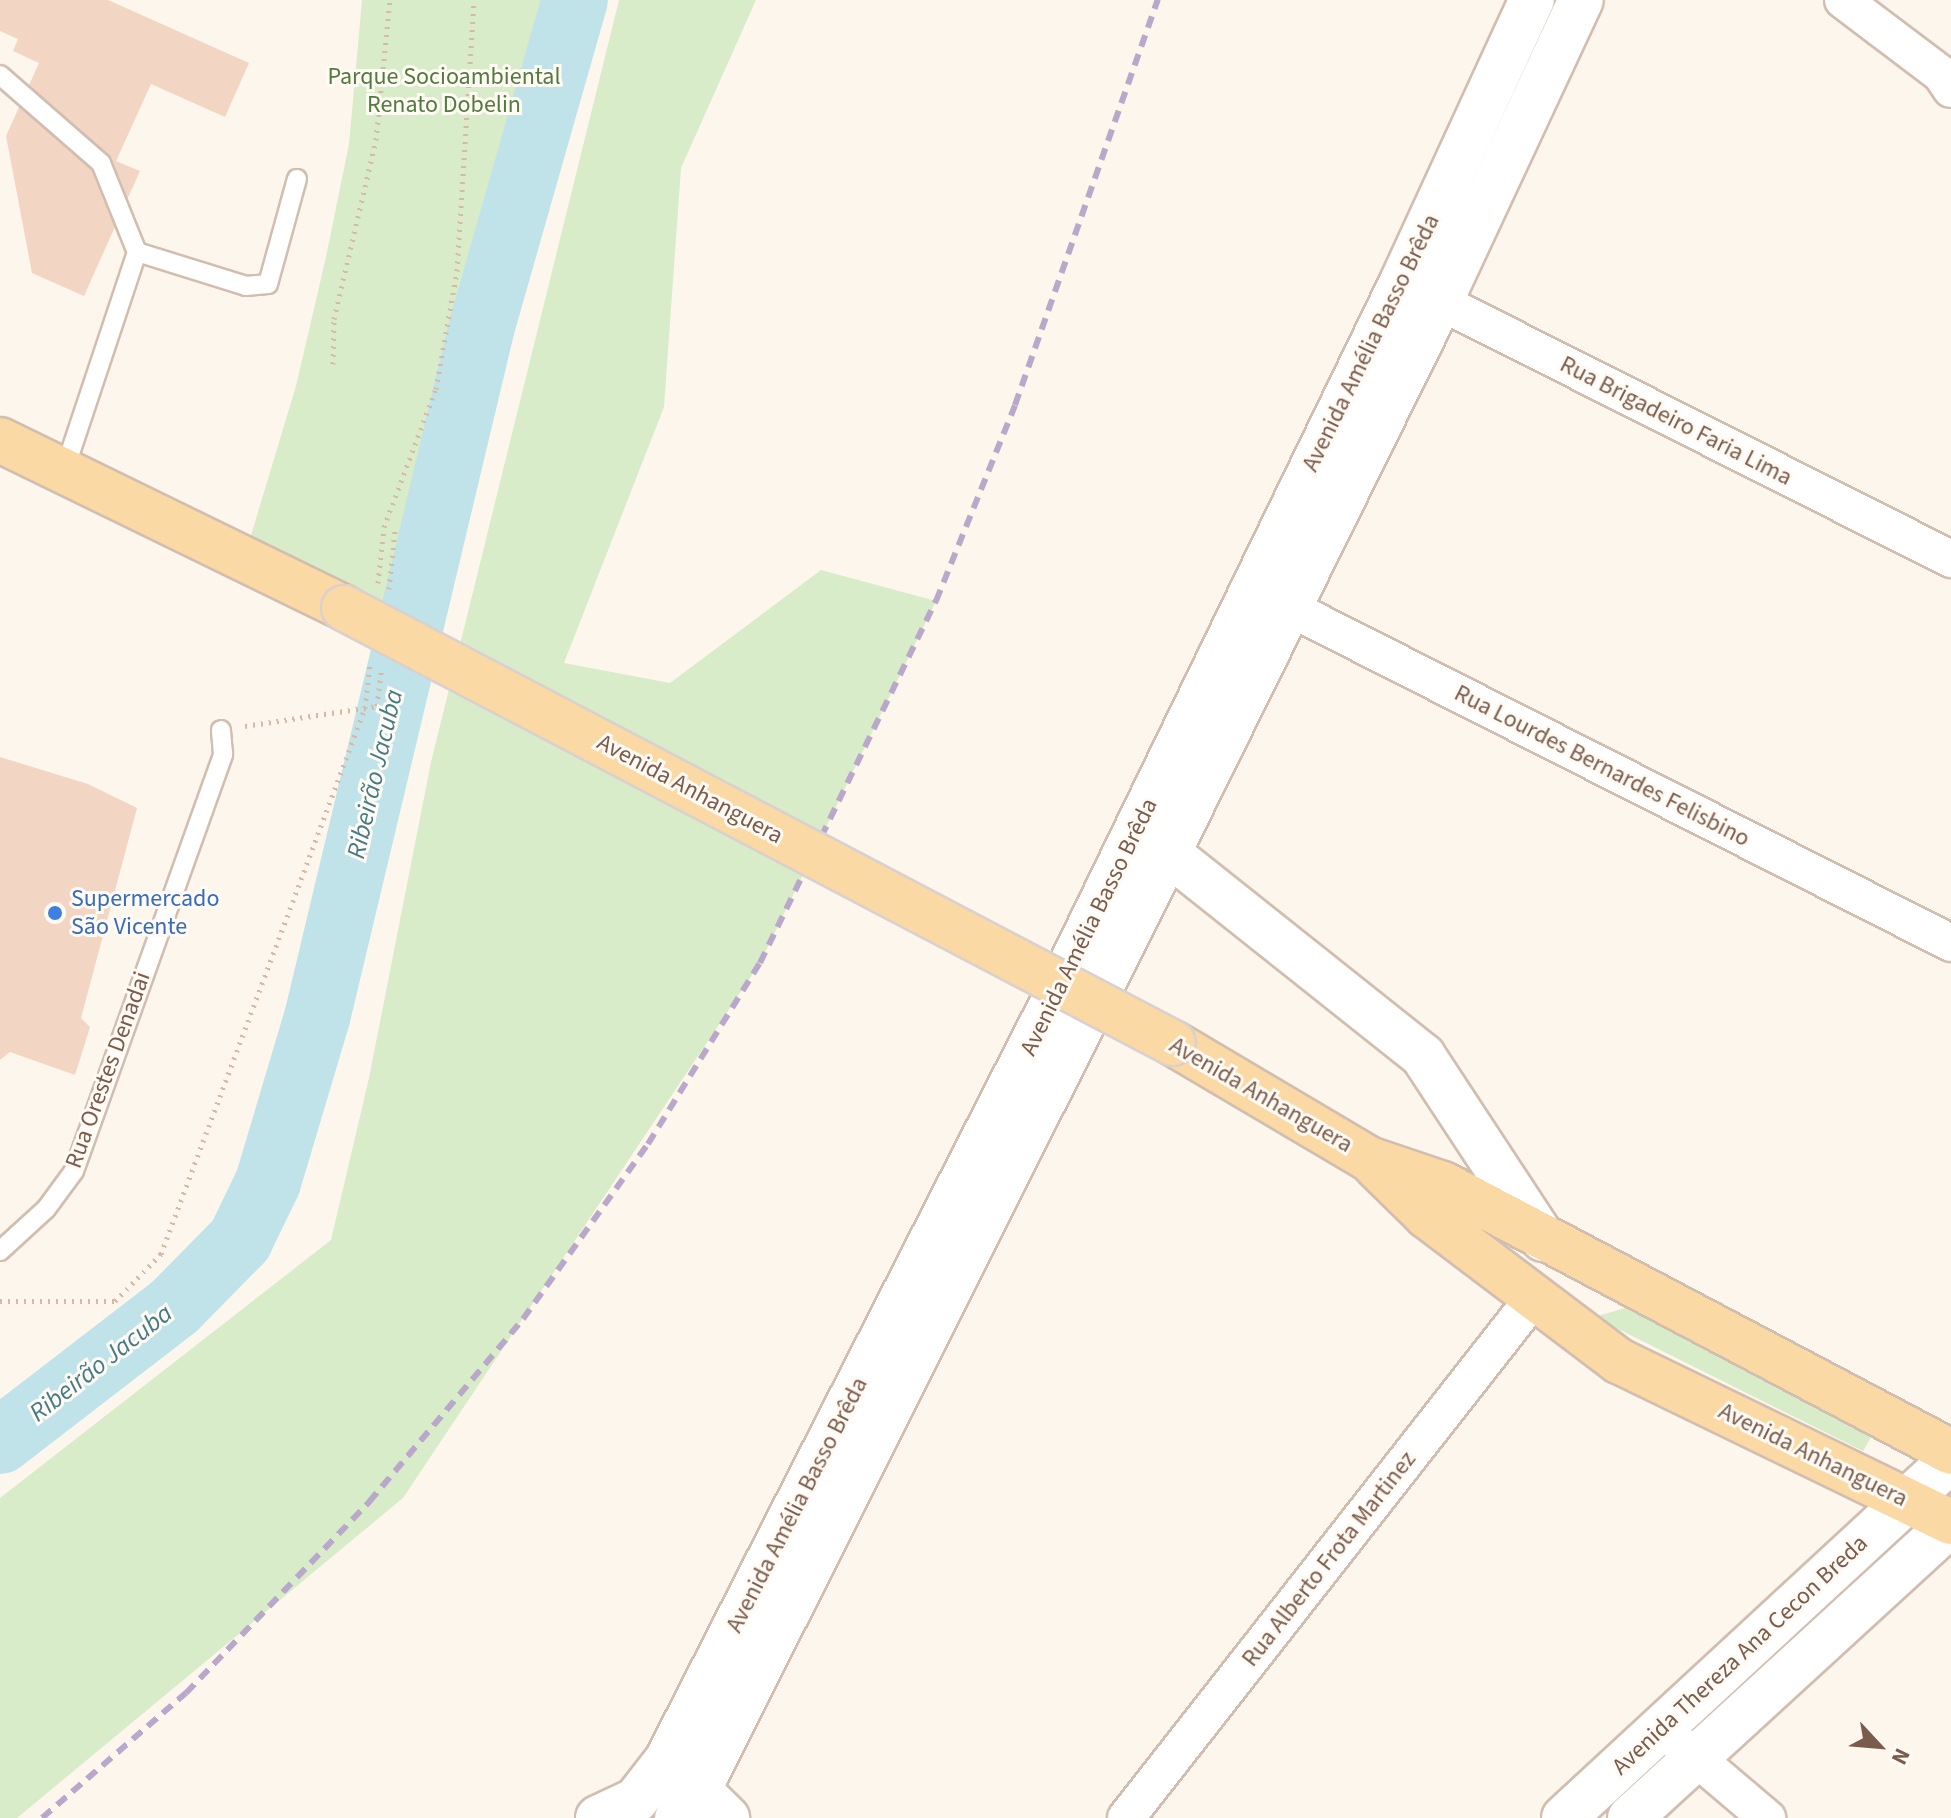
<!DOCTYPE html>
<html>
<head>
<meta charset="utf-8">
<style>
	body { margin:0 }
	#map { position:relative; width:1951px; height:1818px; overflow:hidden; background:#fdf6ec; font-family:"Source Sans 3",sans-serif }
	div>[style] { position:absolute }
	.green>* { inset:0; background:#d8ecc9 }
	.river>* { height:66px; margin:-33px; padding:0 33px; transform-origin:33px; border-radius:33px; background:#bfe3e8 }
	.building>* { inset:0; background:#f3d5c3 }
	.path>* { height:5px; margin-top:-2.5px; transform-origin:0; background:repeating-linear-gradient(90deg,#d9b8a5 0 2px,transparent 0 8px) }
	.roads { filter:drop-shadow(2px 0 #d1beb0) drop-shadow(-2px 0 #d1beb0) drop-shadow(0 2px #d1beb0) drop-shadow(0 -2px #d1beb0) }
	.service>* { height:18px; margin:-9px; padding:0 9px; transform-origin:9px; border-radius:9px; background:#fff }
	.minor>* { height:36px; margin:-18px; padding:0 18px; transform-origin:18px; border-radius:18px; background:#fff }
	.tertiary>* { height:44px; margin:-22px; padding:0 22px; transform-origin:22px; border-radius:22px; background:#fff }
	.secondary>* { height:44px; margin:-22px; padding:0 22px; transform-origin:22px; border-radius:22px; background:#fff }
	.primary>* { height:44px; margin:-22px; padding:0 22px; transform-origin:22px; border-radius:22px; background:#fbd9a5 }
	.rail>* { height:6px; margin-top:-3px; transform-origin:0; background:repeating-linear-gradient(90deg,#b9a8c9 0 12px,transparent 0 20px) }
	.bridges { filter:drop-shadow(2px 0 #dad1cd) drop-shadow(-2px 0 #dad1cd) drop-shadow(0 2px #dad1cd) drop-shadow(0 -2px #dad1cd) }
	.primary-bridge>* { height:44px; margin:-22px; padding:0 22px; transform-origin:22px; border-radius:22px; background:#fbd9a5 }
	.dots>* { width:22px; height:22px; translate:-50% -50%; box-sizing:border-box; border:4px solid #fffaf3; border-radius:50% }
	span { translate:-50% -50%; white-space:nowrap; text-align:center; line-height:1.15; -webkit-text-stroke:6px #fffaf3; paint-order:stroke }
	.park-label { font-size:24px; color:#537a41 }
	.street-label { font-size:24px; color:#7a5c4d }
	.shop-label { font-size:24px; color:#366cbe }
	.left { translate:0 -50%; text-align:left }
	.water-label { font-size:26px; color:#437c86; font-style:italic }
	.north { position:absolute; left:1839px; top:1706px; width:80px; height:80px; -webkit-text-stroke:6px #fffaf3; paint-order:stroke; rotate:116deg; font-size:22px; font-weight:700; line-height:32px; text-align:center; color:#7a5c4d }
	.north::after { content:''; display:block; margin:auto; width:28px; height:36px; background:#7a5c4d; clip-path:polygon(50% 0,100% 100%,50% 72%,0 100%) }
</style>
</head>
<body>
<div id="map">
	<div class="green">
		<i style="clip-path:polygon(362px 0,559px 0,402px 619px,249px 542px,296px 386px,326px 257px,349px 144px)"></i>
		<i style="clip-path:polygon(619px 0,756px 0,681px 168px,664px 407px,564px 663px,670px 683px,821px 570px,936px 601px,760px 963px,403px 1498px,17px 1818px,0 1818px,0 1498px,331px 1240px,369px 1078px,431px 762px)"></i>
		<i style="clip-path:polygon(1629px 1307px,1874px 1432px,1863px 1451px,1594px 1317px)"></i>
	</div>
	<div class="river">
		<i style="left:0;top:1441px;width:221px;rotate:-37.6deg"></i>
		<i style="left:175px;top:1306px;width:93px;rotate:-45.4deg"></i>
		<i style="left:240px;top:1240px;width:64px;rotate:-64.2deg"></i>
		<i style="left:268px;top:1182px;width:171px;rotate:-73.4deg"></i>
		<i style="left:317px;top:1018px;width:711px;rotate:-76.59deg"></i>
		<i style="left:482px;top:326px;width:339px;rotate:-74.1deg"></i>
	</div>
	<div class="building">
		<i style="clip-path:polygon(0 0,108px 0,249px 63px,225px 117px,151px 84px,116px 161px,140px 171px,84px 296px,32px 273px,6px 136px,39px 63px,13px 51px,18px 39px,0 31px)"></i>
		<i style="clip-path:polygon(0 757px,88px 784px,137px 808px,81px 1018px,90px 1027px,75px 1075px,10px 1052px,0 1060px)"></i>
	</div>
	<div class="path">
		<i style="left:333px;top:364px;width:45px;rotate:-88.7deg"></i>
		<i style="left:334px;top:319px;width:184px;rotate:-76.8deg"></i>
		<i style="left:376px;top:140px;width:141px;rotate:-84.3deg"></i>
		<i style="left:378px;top:583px;width:56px;rotate:-83.9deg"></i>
		<i style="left:384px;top:527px;width:147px;rotate:-69.4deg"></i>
		<i style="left:436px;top:389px;width:120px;rotate:-79.9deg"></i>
		<i style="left:457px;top:271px;width:272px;rotate:-86.4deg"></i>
		<i style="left:389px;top:589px;width:58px;rotate:-84.1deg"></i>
		<i style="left:245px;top:726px;width:134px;rotate:-8.6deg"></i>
		<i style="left:377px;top:706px;width:35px;rotate:-83deg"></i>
		<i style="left:0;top:1301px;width:115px"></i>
		<i style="left:115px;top:1301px;width:66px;rotate:-45.6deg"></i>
		<i style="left:161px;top:1254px;width:583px;rotate:-69.51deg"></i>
		<i style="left:365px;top:708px;width:44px;rotate:-83.5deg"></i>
	</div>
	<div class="roads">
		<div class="service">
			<i style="left:0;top:75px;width:134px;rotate:41.1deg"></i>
			<i style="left:101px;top:163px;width:96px;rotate:68deg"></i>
			<i style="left:137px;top:252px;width:231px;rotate:108.4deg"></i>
			<i style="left:137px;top:252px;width:114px;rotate:17.3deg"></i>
			<i style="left:246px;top:286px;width:22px;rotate:-5deg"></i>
			<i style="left:268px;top:284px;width:109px;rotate:-74.6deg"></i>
			<i style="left:0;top:1251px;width:62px;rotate:-42.4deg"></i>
			<i style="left:46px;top:1209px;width:47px;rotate:-53.6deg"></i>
			<i style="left:74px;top:1171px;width:443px;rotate:-70.3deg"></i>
			<i style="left:223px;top:754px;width:24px;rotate:-95deg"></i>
		</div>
		<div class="minor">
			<i style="left:1843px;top:0;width:123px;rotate:37.1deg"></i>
			<i style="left:1941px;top:74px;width:18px;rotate:56deg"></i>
			<i style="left:1417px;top:290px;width:598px;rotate:26.74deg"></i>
			<i style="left:1264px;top:595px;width:770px;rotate:26.86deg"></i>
			<i style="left:1675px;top:1740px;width:121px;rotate:40.3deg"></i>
			<i style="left:1126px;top:1818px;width:658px;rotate:-51.91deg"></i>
		</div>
		<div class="tertiary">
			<i style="left:1168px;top:853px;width:326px;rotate:38.5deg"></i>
			<i style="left:1423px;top:1056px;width:219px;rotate:56.7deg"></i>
			<i style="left:678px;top:1770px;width:69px;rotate:44.4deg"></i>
			<i style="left:598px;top:1818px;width:42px;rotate:-25.3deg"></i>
			<i style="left:636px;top:1800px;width:51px;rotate:-52.2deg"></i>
			<i style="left:667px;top:1760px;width:851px;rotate:-63.01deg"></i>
			<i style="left:1053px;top:1002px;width:800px;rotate:-64.14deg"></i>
			<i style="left:1402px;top:282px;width:311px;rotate:-65.3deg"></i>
			<i style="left:677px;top:1818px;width:36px;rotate:-53deg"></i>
			<i style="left:699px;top:1789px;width:1047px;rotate:-63.39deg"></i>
			<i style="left:1168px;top:853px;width:614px;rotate:-63.73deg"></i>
			<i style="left:1440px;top:302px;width:333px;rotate:-65deg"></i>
		</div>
		<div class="secondary">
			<i style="left:1564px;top:1818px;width:527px;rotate:-42.77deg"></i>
			<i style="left:1630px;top:1818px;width:435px;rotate:-42.5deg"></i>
		</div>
		<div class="primary">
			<i style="left:0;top:440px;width:383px;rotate:26deg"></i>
			<i style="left:1173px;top:1043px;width:228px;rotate:30.6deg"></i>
			<i style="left:1369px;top:1159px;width:78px;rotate:18.7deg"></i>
			<i style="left:1443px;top:1184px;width:574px;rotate:27.81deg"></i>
			<i style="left:1376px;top:1166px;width:71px;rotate:44.4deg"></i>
			<i style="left:1427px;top:1216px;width:241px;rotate:37.1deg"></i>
			<i style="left:1619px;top:1361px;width:369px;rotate:25.9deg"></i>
		</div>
	</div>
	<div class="rail">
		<i style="left:42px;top:1818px;width:191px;rotate:-41deg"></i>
		<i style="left:186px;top:1693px;width:265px;rotate:-46.2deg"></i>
		<i style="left:369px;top:1502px;width:239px;rotate:-49.9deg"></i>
		<i style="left:523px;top:1319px;width:215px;rotate:-54.5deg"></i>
		<i style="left:648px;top:1144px;width:213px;rotate:-58.3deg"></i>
		<i style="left:760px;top:963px;width:403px;rotate:-64.1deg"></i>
		<i style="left:936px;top:601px;width:211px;rotate:-68deg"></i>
		<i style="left:1015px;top:405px;width:430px;rotate:-70.6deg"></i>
	</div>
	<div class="bridges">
		<div class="primary-bridge">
			<i style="left:344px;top:608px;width:936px;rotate:27.69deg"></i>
		</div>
	</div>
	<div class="dots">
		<i style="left:55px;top:913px;background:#3f7fe0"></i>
	</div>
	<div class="park-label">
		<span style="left:444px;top:91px">Parque Socioambiental<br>Renato Dobelin</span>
	</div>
	<div class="street-label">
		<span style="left:1371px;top:343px;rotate:-64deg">Avenida Amélia Basso Brêda</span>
		<span style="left:1676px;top:421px;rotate:27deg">Rua Brigadeiro Faria Lima</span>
		<span style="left:1602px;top:766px;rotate:27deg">Rua Lourdes Bernardes Felisbino</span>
		<span style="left:690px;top:789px;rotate:28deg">Avenida Anhanguera</span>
		<span style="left:1089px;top:927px;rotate:-64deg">Avenida Amélia Basso Brêda</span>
		<span style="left:108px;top:1070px;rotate:-70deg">Rua Orestes Denadai</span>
		<span style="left:1261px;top:1095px;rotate:30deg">Avenida Anhanguera</span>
		<span style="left:1813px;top:1455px;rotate:26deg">Avenida Anhanguera</span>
		<span style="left:797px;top:1505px;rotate:-63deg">Avenida Amélia Basso Brêda</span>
		<span style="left:1329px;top:1559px;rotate:-52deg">Rua Alberto Frota Martinez</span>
		<span style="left:1740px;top:1655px;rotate:-43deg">Avenida Thereza Ana Cecon Breda</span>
	</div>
	<div class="shop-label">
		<span class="left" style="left:71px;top:913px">Supermercado<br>São Vicente</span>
	</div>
	<div class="water-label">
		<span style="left:375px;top:774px;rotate:-77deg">Ribeirão Jacuba</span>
		<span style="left:101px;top:1363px;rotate:-38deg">Ribeirão Jacuba</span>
	</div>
	<div class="north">N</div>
</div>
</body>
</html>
